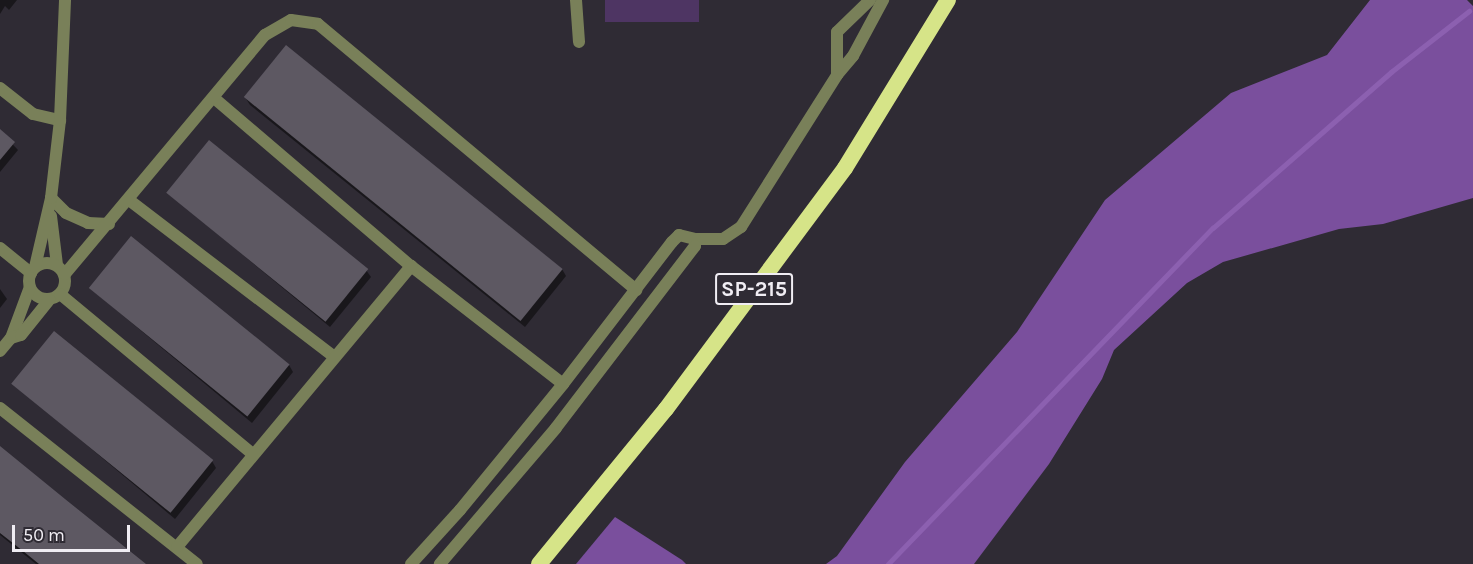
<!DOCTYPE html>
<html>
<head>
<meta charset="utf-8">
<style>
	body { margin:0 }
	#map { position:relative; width:1473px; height:564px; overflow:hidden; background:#2f2b34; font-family:Karla,sans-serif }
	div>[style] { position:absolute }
	.green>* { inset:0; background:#4e3563; transform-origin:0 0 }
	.forest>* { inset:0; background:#7a4f9d }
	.shadow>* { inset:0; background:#0007 }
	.stream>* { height:4.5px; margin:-2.25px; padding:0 2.25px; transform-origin:2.25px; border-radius:2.25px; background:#8c60b0 }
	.building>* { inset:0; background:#5d5862; transform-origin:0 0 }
	.minor>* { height:12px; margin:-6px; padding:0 6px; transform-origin:6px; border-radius:6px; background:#798059 }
	.minor>.ring { margin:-6px; padding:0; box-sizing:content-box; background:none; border:12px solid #798059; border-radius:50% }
	.trunk>* { height:16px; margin:-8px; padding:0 8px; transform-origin:8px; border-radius:8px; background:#d6e488 }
	span { translate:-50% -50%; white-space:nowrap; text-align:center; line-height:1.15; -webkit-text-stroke:6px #2f2b34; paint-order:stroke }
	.shield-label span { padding:2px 4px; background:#2f2b34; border:2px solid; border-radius:4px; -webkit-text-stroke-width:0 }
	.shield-label { font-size:21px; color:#f0edf3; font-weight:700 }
	.scale { position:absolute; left:12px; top:525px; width:118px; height:27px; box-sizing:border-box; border:3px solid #f0edf3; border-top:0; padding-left:8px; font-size:18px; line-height:21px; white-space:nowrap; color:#f0edf3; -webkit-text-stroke:4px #2f2b34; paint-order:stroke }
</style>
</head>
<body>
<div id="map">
	<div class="green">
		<i style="left:605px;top:0;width:94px;height:22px"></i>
	</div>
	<div class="forest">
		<i style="clip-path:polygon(1370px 0,1467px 0,1473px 6px,1473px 198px,1383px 224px,1339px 229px,1223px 262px,1187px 283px,1114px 350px,1102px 379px,1049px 464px,974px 564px,826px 564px,837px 556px,905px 462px,1017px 332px,1105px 200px,1231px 93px,1327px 55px)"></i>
		<i style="clip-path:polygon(615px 517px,682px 560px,686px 564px,576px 564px)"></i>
	</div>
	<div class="shadow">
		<i style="clip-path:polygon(0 0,17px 0,9px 10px,5px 6px,0 14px)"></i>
		<i style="clip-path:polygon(286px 47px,562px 269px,566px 276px,525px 327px,250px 105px,245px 97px)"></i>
		<i style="clip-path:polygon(0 131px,18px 150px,0 172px)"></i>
		<i style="clip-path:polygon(168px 193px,366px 270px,371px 277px,330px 327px)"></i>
		<i style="clip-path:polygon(0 289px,7px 299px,0 308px)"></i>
		<i style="clip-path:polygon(91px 289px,289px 365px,293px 372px,252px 423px)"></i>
		<i style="clip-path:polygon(14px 384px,212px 461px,216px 468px,175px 519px)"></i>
		<i style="clip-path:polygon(0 448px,144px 564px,36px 564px,0 535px)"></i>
	</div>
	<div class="stream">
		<i style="left:888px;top:564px;width:467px;rotate:-46deg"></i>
		<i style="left:1213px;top:228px;width:237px;rotate:-41.2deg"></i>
		<i style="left:1391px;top:72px;width:99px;rotate:-38deg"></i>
	</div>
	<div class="building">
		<i style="left:286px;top:45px;width:356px;height:67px;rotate:39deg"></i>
		<i style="clip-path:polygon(0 129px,15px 142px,0 160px)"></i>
		<i style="left:209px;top:140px;width:205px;height:68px;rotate:39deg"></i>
		<i style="left:131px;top:236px;width:204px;height:67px;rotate:39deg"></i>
		<i style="left:54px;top:331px;width:205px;height:68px;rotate:39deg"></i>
		<i style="clip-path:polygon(0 446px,65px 499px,146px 564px,39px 564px,23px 551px,0 533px)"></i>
	</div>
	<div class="minor">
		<i style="left:576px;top:0;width:42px;rotate:85.9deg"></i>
		<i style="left:837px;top:75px;width:43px;rotate:-90deg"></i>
		<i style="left:837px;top:32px;width:46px;rotate:-44.1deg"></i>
		<i style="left:0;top:88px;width:42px;rotate:38.2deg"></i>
		<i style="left:33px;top:114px;width:28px;rotate:13deg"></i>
		<i style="left:214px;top:98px;width:259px;rotate:40.5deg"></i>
		<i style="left:411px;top:266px;width:192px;rotate:37.8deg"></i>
		<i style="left:51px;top:198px;width:21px;rotate:45deg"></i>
		<i style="left:66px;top:213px;width:24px;rotate:24deg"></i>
		<i style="left:88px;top:223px;width:21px;rotate:3deg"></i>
		<i style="left:129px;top:200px;width:257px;rotate:37.4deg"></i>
		<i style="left:51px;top:216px;width:49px;rotate:83deg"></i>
		<i style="left:695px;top:239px;width:28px"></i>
		<i style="left:723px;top:239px;width:22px;rotate:-34deg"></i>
		<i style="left:741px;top:227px;width:180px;rotate:-57.7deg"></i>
		<i style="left:837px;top:75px;width:25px;rotate:-50deg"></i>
		<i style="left:853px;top:56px;width:64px;rotate:-61.8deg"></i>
		<i style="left:0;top:248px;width:40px;rotate:39deg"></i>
		<i class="ring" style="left:29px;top:263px;width:24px;height:24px"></i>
		<i style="left:35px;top:267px;width:71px;rotate:-76.9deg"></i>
		<i style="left:51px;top:198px;width:79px;rotate:-83.4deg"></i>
		<i style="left:60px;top:120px;width:120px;rotate:-87.6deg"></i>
		<i style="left:65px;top:274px;width:312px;rotate:-50.1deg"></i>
		<i style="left:265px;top:35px;width:30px;rotate:-30deg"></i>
		<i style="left:291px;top:20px;width:27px;rotate:8deg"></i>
		<i style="left:318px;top:24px;width:415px;rotate:39.9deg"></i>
		<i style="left:60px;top:294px;width:251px;rotate:39.7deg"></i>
		<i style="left:11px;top:338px;width:54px;rotate:-69.6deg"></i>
		<i style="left:0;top:351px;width:17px;rotate:-50deg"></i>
		<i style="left:11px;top:338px;width:10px;rotate:-17deg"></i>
		<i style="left:21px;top:335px;width:45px;rotate:-51.3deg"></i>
		<i style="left:0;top:408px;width:251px;rotate:38.4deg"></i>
		<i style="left:177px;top:547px;width:366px;rotate:-50.2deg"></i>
		<i style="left:411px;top:564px;width:73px;rotate:-47.8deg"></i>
		<i style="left:460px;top:510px;width:163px;rotate:-50.7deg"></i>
		<i style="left:563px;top:384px;width:179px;rotate:-52.5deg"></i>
		<i style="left:672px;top:242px;width:10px;rotate:-45deg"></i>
		<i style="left:679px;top:235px;width:16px;rotate:14deg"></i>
		<i style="left:695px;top:239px;width:7px;rotate:90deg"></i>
		<i style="left:695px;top:246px;width:229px;rotate:127.4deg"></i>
		<i style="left:556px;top:428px;width:179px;rotate:130.5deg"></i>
	</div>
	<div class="trunk">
		<i style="left:539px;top:564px;width:200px;rotate:-50.7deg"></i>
		<i style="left:666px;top:409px;width:300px;rotate:-53.4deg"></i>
		<i style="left:845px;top:168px;width:197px;rotate:-58.5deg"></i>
	</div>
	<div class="shield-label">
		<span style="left:754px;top:289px">SP-215</span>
	</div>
	<div class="scale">50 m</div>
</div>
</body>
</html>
